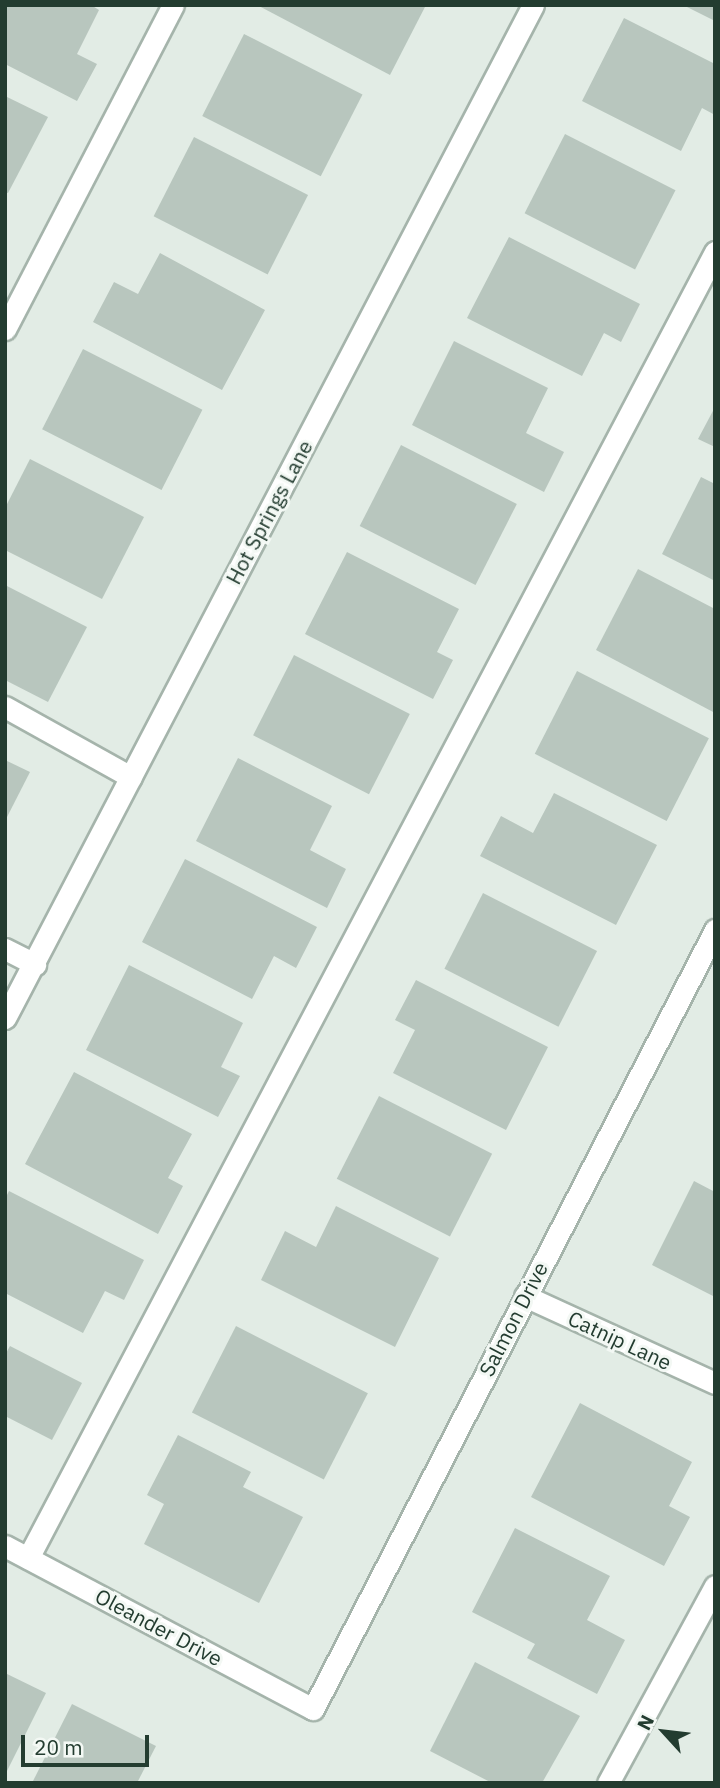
<!DOCTYPE html>
<html>
<head>
<meta charset="utf-8">
<style>
	body { margin:0 }
	#map { position:relative; width:720px; height:1788px; overflow:hidden; background:#e2ece5; font-family:"IBM Plex Sans",sans-serif }
	div>[style] { position:absolute }
	.building>* { inset:0; background:#b8c6be; transform-origin:0 0 }
	.roads { filter:drop-shadow(2px 0 #a5b4ab) drop-shadow(-2px 0 #a5b4ab) drop-shadow(0 2px #a5b4ab) drop-shadow(0 -2px #a5b4ab) }
	.lane>* { height:21px; margin:-10.5px; padding:0 10.5px; transform-origin:10.5px; border-radius:10.5px; background:#fff }
	.street>* { height:21px; margin:-10.5px; padding:0 10.5px; transform-origin:10.5px; border-radius:10.5px; background:#fff }
	span { translate:-50% -50%; white-space:nowrap; text-align:center; line-height:1.15; -webkit-text-stroke:6px #f3f8f4; paint-order:stroke }
	.street-label { font-size:21px; color:#233c30 }
	.frame { position:absolute; inset:0; border:7px solid #233c30; pointer-events:none }
	.north { position:absolute; left:629px; top:1697px; width:70px; height:70px; -webkit-text-stroke:5px #f3f8f4; paint-order:stroke; rotate:297deg; font-size:19px; font-weight:700; line-height:28px; text-align:center; color:#233c30 }
	.north::after { content:''; display:block; margin:auto; width:24px; height:32px; background:#233c30; clip-path:polygon(50% 0,100% 100%,50% 72%,0 100%) }
	.scale { position:absolute; left:21px; top:1735px; width:128px; height:32px; box-sizing:border-box; border:4px solid #233c30; border-top:0; padding-left:9px; font-size:21px; line-height:24px; white-space:nowrap; color:#233c30; -webkit-text-stroke:5px #f3f8f4; paint-order:stroke }
</style>
</head>
<body>
<div id="map">
	<div class="building">
		<i style="clip-path:polygon(5px 5px,91px 5px,99px 10px,77px 54px,97px 64px,77px 101px,5px 64px)"></i>
		<i style="clip-path:polygon(257px 5px,426px 5px,390px 75px)"></i>
		<i style="clip-path:polygon(683px 5px,715px 5px,715px 21px)"></i>
		<i style="clip-path:polygon(624px 18px,715px 64px,715px 115px,702px 108px,681px 151px,582px 101px)"></i>
		<i style="left:244px;top:34px;width:133px;height:92px;rotate:27deg"></i>
		<i style="clip-path:polygon(5px 96px,48px 117px,8px 193px,5px 192px)"></i>
		<i style="left:565px;top:134px;width:124px;height:89px;rotate:27deg"></i>
		<i style="left:194px;top:137px;width:128px;height:89px;rotate:27deg"></i>
		<i style="clip-path:polygon(509px 237px,640px 304px,621px 342px,604px 333px,582px 376px,467px 318px)"></i>
		<i style="clip-path:polygon(160px 253px,265px 310px,222px 390px,93px 322px,114px 282px,138px 294px)"></i>
		<i style="clip-path:polygon(454px 341px,548px 388px,526px 433px,564px 452px,544px 492px,412px 425px)"></i>
		<i style="left:83px;top:349px;width:134px;height:90px;rotate:27deg"></i>
		<i style="clip-path:polygon(715px 407px,715px 447px,698px 439px)"></i>
		<i style="left:401px;top:445px;width:130px;height:91px;rotate:27deg"></i>
		<i style="clip-path:polygon(30px 459px,144px 517px,102px 599px,5px 550px,5px 508px)"></i>
		<i style="clip-path:polygon(701px 477px,715px 484px,715px 581px,662px 554px)"></i>
		<i style="clip-path:polygon(347px 552px,459px 609px,437px 652px,453px 660px,433px 699px,305px 634px)"></i>
		<i style="clip-path:polygon(638px 569px,715px 609px,715px 713px,596px 650px)"></i>
		<i style="clip-path:polygon(5px 585px,87px 627px,48px 702px,5px 680px)"></i>
		<i style="left:294px;top:655px;width:130px;height:90px;rotate:27deg"></i>
		<i style="left:577px;top:671px;width:148px;height:93px;rotate:27deg"></i>
		<i style="clip-path:polygon(238px 758px,332px 806px,310px 850px,346px 869px,327px 908px,196px 841px)"></i>
		<i style="clip-path:polygon(5px 760px,30px 772px,5px 821px)"></i>
		<i style="clip-path:polygon(554px 793px,657px 845px,616px 925px,480px 856px,501px 816px,533px 833px)"></i>
		<i style="clip-path:polygon(185px 859px,317px 927px,296px 968px,274px 956px,252px 999px,142px 942px)"></i>
		<i style="left:483px;top:893px;width:128px;height:85px;rotate:27deg"></i>
		<i style="clip-path:polygon(129px 965px,243px 1023px,221px 1067px,240px 1076px,218px 1117px,86px 1050px)"></i>
		<i style="clip-path:polygon(416px 980px,548px 1047px,506px 1130px,393px 1073px,415px 1030px,395px 1020px)"></i>
		<i style="clip-path:polygon(74px 1072px,192px 1134px,168px 1178px,183px 1186px,158px 1234px,25px 1164px)"></i>
		<i style="left:379px;top:1096px;width:127px;height:93px;rotate:27deg"></i>
		<i style="clip-path:polygon(694px 1181px,715px 1192px,715px 1297px,652px 1265px)"></i>
		<i style="clip-path:polygon(9px 1191px,144px 1260px,124px 1300px,105px 1291px,83px 1333px,5px 1293px,5px 1199px)"></i>
		<i style="clip-path:polygon(336px 1206px,439px 1258px,395px 1347px,261px 1280px,285px 1231px,316px 1247px)"></i>
		<i style="left:236px;top:1326px;width:148px;height:97px;rotate:27deg"></i>
		<i style="clip-path:polygon(10px 1346px,82px 1383px,52px 1440px,5px 1416px,5px 1355px)"></i>
		<i style="clip-path:polygon(580px 1403px,692px 1462px,669px 1506px,690px 1517px,664px 1566px,531px 1497px)"></i>
		<i style="clip-path:polygon(178px 1435px,251px 1472px,243px 1487px,303px 1517px,259px 1603px,144px 1544px,164px 1504px,147px 1495px)"></i>
		<i style="clip-path:polygon(515px 1528px,610px 1576px,587px 1620px,625px 1640px,597px 1694px,527px 1658px,535px 1644px,472px 1612px)"></i>
		<i style="clip-path:polygon(475px 1662px,580px 1716px,542px 1783px,492px 1783px,430px 1751px)"></i>
		<i style="clip-path:polygon(5px 1673px,46px 1693px,5px 1775px)"></i>
		<i style="clip-path:polygon(72px 1704px,156px 1746px,137px 1783px,32px 1783px)"></i>
	</div>
	<div class="roads">
		<div class="lane">
			<i style="left:5px;top:329px;width:365px;rotate:-62.6deg"></i>
			<i style="left:5px;top:707px;width:144px;rotate:29.1deg"></i>
			<i style="left:28px;top:1558px;width:1476px;rotate:-62.25deg"></i>
			<i style="left:608px;top:1783px;width:224px;rotate:-61.5deg"></i>
		</div>
		<div class="street">
			<i style="left:5px;top:949px;width:34px;rotate:27deg"></i>
			<i style="left:5px;top:1018px;width:1142px;rotate:-62.47deg"></i>
			<i style="left:525px;top:1296px;width:209px;rotate:24.6deg"></i>
			<i style="left:5px;top:1546px;width:348px;rotate:27.9deg"></i>
			<i style="left:313px;top:1709px;width:877px;rotate:-62.7deg"></i>
		</div>
	</div>
	<div class="street-label">
		<span style="left:269px;top:512px;rotate:-62deg">Hot Springs Lane</span>
		<span style="left:513px;top:1319px;rotate:-63deg">Salmon Drive</span>
		<span style="left:620px;top:1340px;rotate:25deg">Catnip Lane</span>
		<span style="left:159px;top:1627px;rotate:28deg">Oleander Drive</span>
	</div>
	<div class="frame"></div>
	<div class="north">N</div>
	<div class="scale">20 m</div>
</div>
</body>
</html>
